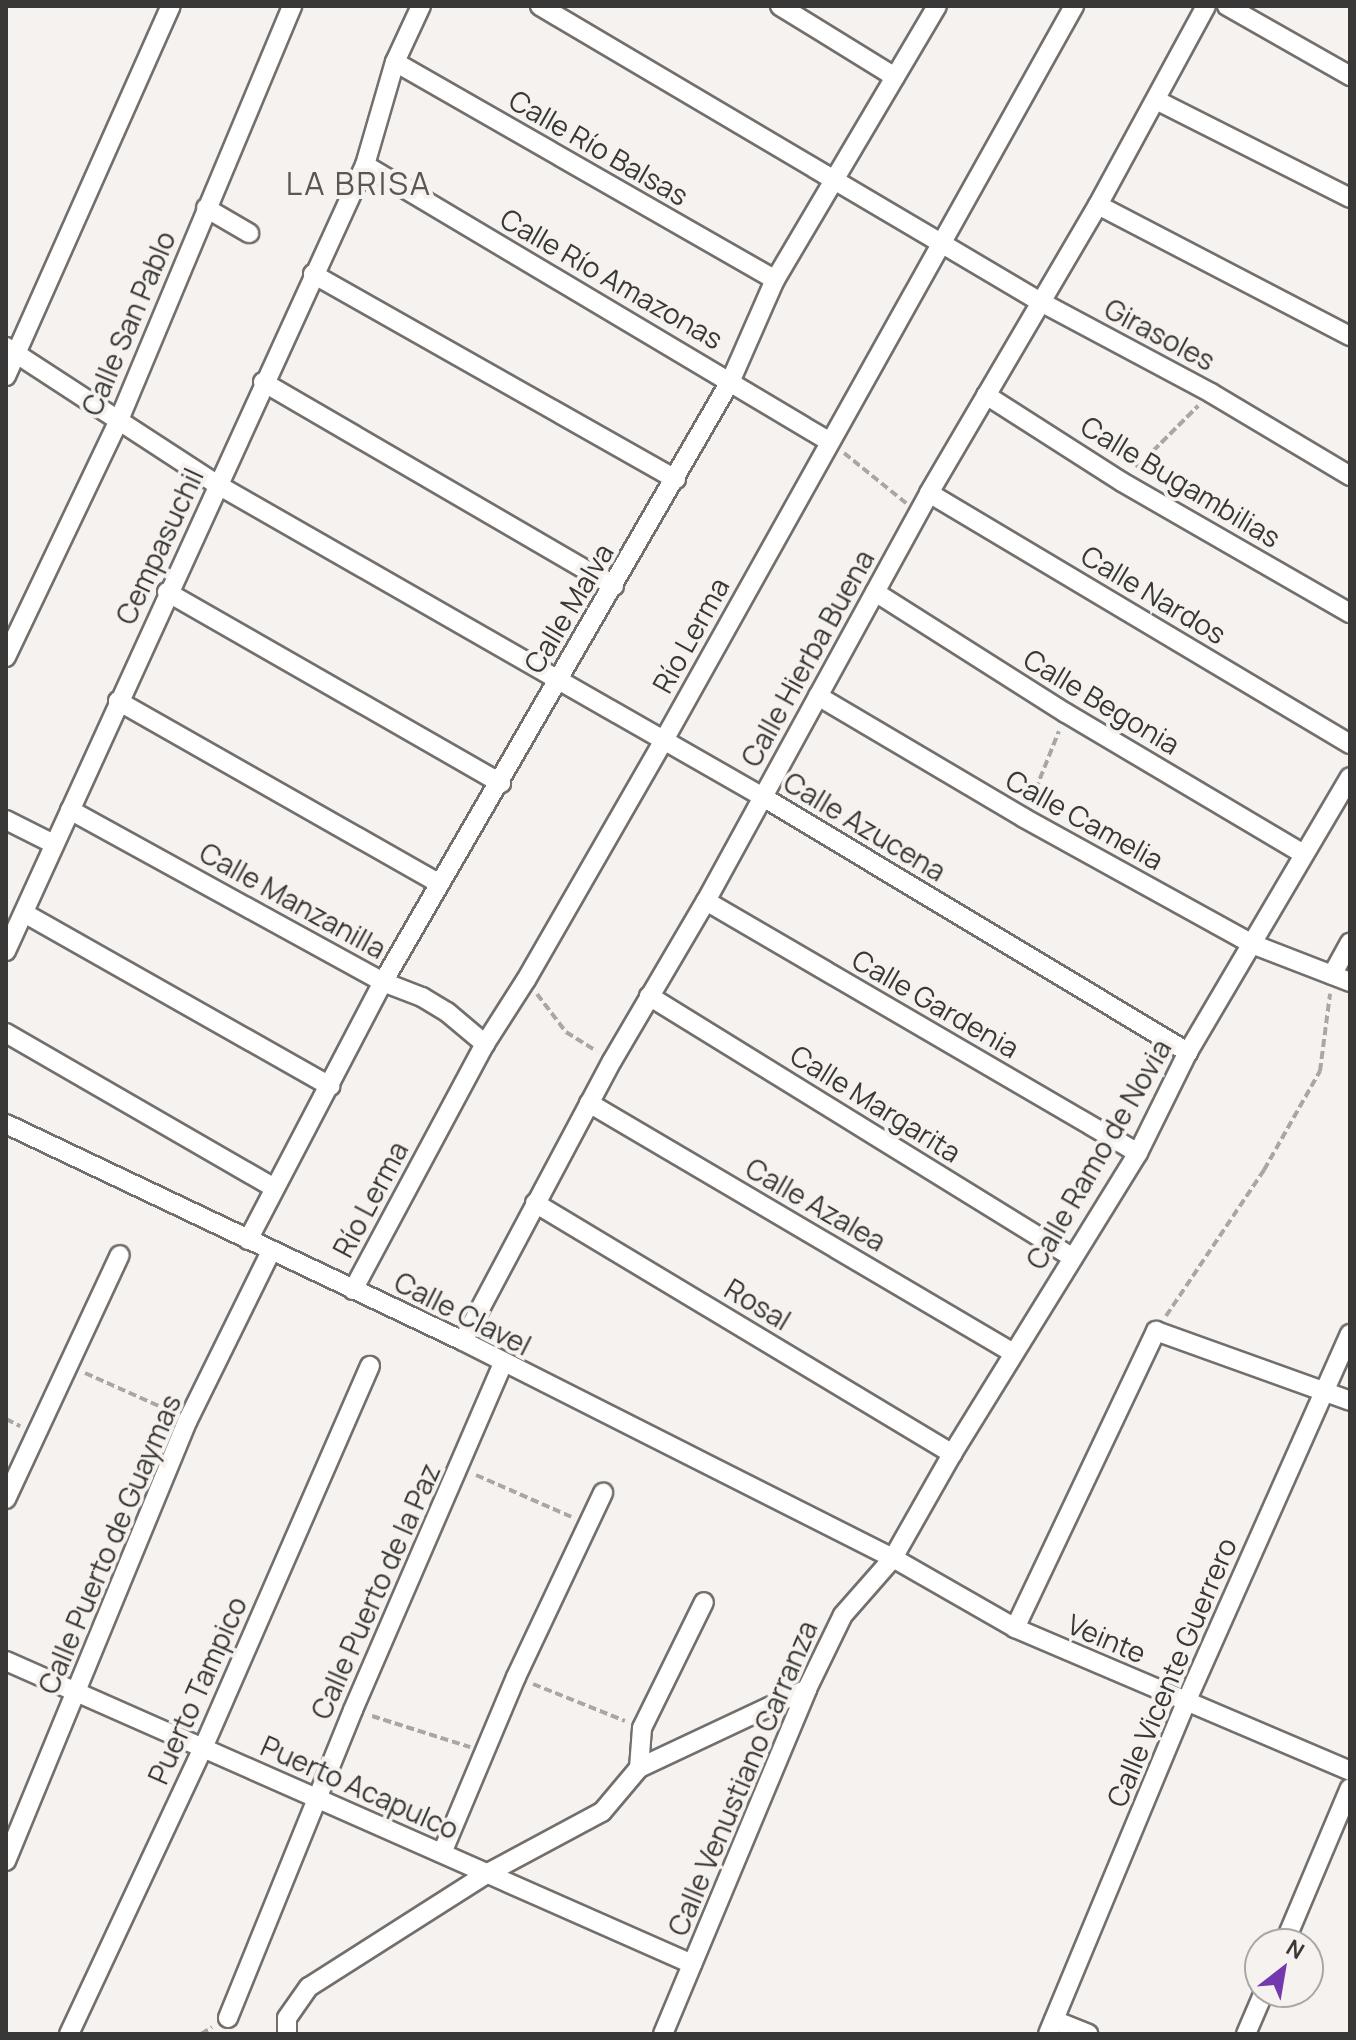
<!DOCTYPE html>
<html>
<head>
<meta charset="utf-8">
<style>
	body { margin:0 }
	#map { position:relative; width:1356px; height:2040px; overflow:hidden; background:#f6f2ef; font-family:Manrope,sans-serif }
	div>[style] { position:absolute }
	.path>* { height:4px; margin-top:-2px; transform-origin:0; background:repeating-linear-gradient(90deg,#a9a7a4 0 8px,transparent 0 12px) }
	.roads { filter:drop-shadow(2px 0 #726f6c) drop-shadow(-2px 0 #726f6c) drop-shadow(0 2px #726f6c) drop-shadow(0 -2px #726f6c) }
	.minor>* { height:18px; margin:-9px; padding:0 9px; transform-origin:9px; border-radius:9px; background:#fff }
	span { translate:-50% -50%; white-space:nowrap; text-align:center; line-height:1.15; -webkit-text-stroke:8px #f6f2ef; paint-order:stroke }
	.street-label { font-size:28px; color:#393836 }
	.quarter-label { font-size:32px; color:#595653; letter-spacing:2px }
	.frame { position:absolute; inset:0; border:8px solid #393836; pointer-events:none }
	.north { position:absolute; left:1244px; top:1928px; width:80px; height:80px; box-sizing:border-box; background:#f6f2ef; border:2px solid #aaa8a5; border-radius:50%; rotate:31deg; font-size:22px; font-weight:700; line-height:32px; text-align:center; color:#393836 }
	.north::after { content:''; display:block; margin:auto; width:28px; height:36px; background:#7539af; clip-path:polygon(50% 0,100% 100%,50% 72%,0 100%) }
</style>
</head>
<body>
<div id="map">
	<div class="path">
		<i style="left:844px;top:453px;width:80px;rotate:38.9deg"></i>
		<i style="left:1136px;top:468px;width:88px;rotate:-45deg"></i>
		<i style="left:1031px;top:801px;width:75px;rotate:-68.2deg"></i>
		<i style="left:537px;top:994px;width:48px;rotate:52.7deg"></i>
		<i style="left:566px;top:1032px;width:36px;rotate:32deg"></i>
		<i style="left:1166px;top:1316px;width:176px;rotate:-56.1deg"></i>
		<i style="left:1264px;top:1170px;width:114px;rotate:-60.5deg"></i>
		<i style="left:1320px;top:1071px;width:78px;rotate:-82.6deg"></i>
		<i style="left:85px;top:1373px;width:95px;rotate:24.1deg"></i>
		<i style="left:6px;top:1419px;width:16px;rotate:27deg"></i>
		<i style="left:476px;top:1475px;width:107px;rotate:23.7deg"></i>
		<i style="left:533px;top:1684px;width:99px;rotate:21.9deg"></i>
		<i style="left:372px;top:1716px;width:103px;rotate:17.6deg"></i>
		<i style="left:201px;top:2034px;width:13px;rotate:-32deg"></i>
	</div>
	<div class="roads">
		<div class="minor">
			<i style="left:540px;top:6px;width:580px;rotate:30.59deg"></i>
			<i style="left:1039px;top:301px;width:195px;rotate:28.1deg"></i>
			<i style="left:1211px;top:393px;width:162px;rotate:30.8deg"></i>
			<i style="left:780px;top:6px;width:135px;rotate:31.7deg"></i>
			<i style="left:1227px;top:6px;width:142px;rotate:29.6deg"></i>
			<i style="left:395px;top:62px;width:438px;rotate:29.8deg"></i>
			<i style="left:1156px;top:100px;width:217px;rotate:26.8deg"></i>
			<i style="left:365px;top:165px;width:541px;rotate:30.78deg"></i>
			<i style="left:1098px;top:205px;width:284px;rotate:27.5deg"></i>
			<i style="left:206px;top:208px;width:50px;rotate:30.2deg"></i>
			<i style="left:313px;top:274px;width:417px;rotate:29.5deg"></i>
			<i style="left:6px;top:347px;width:253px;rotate:33.1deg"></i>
			<i style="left:218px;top:485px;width:628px;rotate:29.79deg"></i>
			<i style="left:763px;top:797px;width:496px;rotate:31deg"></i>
			<i style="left:6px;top:376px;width:405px;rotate:-66deg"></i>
			<i style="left:263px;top:382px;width:406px;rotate:30.2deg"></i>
			<i style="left:986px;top:395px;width:161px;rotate:32.6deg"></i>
			<i style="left:1122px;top:482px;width:263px;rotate:29.9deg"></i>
			<i style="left:929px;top:493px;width:490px;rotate:30.8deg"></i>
			<i style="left:167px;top:592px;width:385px;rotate:29.8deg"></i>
			<i style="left:875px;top:592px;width:226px;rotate:32.4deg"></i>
			<i style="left:1066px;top:713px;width:276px;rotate:30.7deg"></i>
			<i style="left:6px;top:657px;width:263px;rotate:-64.5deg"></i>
			<i style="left:119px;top:420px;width:449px;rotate:-67.3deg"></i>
			<i style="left:818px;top:696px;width:239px;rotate:30.6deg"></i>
			<i style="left:1024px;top:818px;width:260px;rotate:28.9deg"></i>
			<i style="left:1252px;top:944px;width:105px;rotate:21.2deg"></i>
			<i style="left:118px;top:701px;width:370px;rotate:29.6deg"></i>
			<i style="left:70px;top:810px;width:357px;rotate:28.8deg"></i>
			<i style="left:383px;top:982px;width:42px;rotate:21deg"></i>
			<i style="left:422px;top:997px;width:29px;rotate:31deg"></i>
			<i style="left:447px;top:1012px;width:50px;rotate:40.1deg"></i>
			<i style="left:6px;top:820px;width:54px;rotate:26.6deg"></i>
			<i style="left:706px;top:901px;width:500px;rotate:30.26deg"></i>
			<i style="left:24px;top:913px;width:352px;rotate:29.5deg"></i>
			<i style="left:6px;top:951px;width:864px;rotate:-65.45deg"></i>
			<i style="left:365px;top:165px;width:107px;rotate:-73.8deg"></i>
			<i style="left:395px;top:62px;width:62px;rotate:-65.1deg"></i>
			<i style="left:1332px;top:975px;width:37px;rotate:-61deg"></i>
			<i style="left:649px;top:996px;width:498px;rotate:31.7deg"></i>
			<i style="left:6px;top:1033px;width:310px;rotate:30deg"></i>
			<i style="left:589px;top:1103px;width:493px;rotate:30.5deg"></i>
			<i style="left:6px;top:1124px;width:506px;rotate:25.4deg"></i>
			<i style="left:463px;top:1341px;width:482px;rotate:26.8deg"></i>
			<i style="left:893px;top:1558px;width:141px;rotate:29.8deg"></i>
			<i style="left:1015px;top:1628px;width:364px;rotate:23.1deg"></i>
			<i style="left:535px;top:1203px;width:487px;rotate:31deg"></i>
			<i style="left:248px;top:1240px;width:291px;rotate:-62.4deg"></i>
			<i style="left:383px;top:982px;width:695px;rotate:-59.97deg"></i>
			<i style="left:731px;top:380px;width:109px;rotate:-66.3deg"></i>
			<i style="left:775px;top:280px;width:318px;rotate:-59.4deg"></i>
			<i style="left:353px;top:1290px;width:279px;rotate:-61.8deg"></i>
			<i style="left:485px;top:1044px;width:76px;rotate:-57.4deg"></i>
			<i style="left:526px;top:980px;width:277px;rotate:-60.1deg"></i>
			<i style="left:664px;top:740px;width:841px;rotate:-60.81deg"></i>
			<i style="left:463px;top:1341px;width:317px;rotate:-62deg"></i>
			<i style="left:612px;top:1061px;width:186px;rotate:-59.6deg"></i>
			<i style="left:706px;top:901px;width:465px;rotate:-61.3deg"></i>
			<i style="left:929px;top:493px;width:334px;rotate:-59.6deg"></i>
			<i style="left:1098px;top:205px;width:226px;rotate:-61.5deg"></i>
			<i style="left:6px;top:1499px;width:269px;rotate:-65deg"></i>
			<i style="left:1015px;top:1628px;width:329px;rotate:-64.6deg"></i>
			<i style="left:1156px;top:1331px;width:206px;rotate:19.8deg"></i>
			<i style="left:6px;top:1661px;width:750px;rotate:23.83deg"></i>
			<i style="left:639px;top:1768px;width:40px;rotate:-85.7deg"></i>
			<i style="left:642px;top:1728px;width:140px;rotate:-63.8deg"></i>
			<i style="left:442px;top:1853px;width:191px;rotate:-67.2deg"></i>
			<i style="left:516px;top:1677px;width:204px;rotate:-64.7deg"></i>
			<i style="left:6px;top:1861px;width:477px;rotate:-67.6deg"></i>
			<i style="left:188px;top:1420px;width:188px;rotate:-63.8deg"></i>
			<i style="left:1284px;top:1944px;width:169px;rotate:-67.1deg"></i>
			<i style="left:228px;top:2018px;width:332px;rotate:-67.9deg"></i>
			<i style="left:353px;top:1710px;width:377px;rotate:-66.6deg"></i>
			<i style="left:1054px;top:2020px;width:37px;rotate:22deg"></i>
			<i style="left:69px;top:2034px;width:316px;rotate:-64.9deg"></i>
			<i style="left:203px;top:1748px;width:417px;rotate:-66.4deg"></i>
			<i style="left:287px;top:2034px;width:16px;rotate:-90deg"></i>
			<i style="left:287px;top:2018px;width:38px;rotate:-55deg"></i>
			<i style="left:309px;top:1987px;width:212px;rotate:-32.5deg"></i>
			<i style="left:488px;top:1873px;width:129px;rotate:-28.2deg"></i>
			<i style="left:602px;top:1812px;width:57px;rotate:-49.9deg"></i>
			<i style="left:639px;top:1768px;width:186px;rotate:-25.2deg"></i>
			<i style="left:663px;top:2034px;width:374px;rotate:-67.3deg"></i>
			<i style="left:807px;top:1689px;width:82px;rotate:-64.1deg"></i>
			<i style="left:843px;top:1615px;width:76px;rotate:-48.7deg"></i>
			<i style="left:893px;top:1558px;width:120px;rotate:-60.4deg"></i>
			<i style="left:952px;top:1454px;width:354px;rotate:-58.3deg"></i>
			<i style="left:1138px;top:1153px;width:113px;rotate:-63.7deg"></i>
			<i style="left:1188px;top:1052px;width:319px;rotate:-59.5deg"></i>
			<i style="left:1048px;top:2034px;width:360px;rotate:-67.4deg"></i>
			<i style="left:1186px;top:1702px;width:403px;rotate:-66deg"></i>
			<i style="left:1246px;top:2034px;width:46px;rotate:-66.8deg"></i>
		</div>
	</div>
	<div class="street-label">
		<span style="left:599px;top:147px;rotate:30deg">Calle Río Balsas</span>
		<span style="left:612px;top:278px;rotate:30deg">Calle Río Amazonas</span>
		<span style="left:128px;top:323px;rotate:-67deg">Calle San Pablo</span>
		<span style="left:1160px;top:334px;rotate:28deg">Girasoles</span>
		<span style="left:1181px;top:481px;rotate:31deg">Calle Bugambilias</span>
		<span style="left:159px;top:546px;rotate:-65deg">Cempasuchil</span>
		<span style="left:1154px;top:594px;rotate:31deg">Calle Nardos</span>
		<span style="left:568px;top:608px;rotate:-59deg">Calle Malva</span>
		<span style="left:690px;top:635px;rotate:-61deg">Río Lerma</span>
		<span style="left:807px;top:658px;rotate:-61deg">Calle Hierba Buena</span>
		<span style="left:1102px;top:701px;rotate:31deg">Calle Begonia</span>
		<span style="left:1085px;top:819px;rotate:29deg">Calle Camelia</span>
		<span style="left:865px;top:826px;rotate:31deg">Calle Azucena</span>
		<span style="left:293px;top:900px;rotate:29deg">Calle Manzanilla</span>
		<span style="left:936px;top:1003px;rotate:30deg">Calle Gardenia</span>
		<span style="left:876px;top:1103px;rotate:32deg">Calle Margarita</span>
		<span style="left:1098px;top:1154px;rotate:-60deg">Calle Ramo de Novia</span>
		<span style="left:370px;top:1199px;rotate:-62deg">Río Lerma</span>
		<span style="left:816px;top:1204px;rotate:30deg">Calle Azalea</span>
		<span style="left:758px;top:1304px;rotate:31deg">Rosal</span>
		<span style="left:463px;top:1313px;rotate:27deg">Calle Clavel</span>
		<span style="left:109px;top:1544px;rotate:-67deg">Calle Puerto de Guaymas</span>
		<span style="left:375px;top:1591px;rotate:-66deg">Calle Puerto de la Paz</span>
		<span style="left:1107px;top:1638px;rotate:23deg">Veinte</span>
		<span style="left:1171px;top:1672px;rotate:-67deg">Calle Vicente Guerrero</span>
		<span style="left:197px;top:1690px;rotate:-66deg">Puerto Tampico</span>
		<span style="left:742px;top:1778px;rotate:-67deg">Calle Venustiano Carranza</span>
		<span style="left:360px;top:1787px;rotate:24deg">Puerto Acapulco</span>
	</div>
	<div class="quarter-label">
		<span style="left:359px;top:183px">LA BRISA</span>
	</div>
	<div class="frame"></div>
	<div class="north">N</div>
</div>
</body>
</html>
